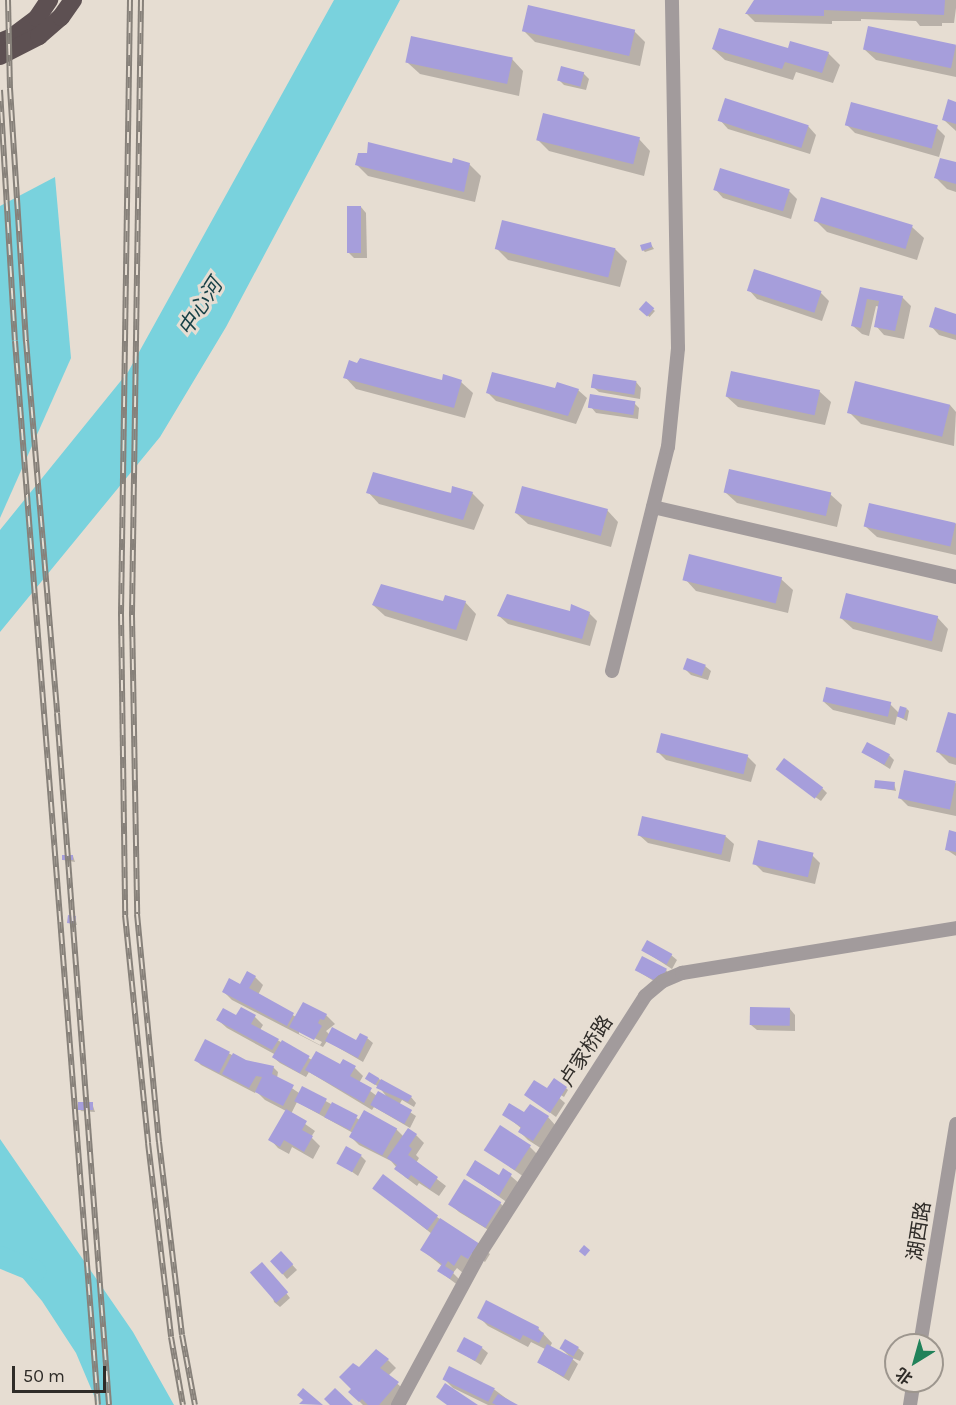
<!DOCTYPE html>
<html>
<head>
<meta charset="utf-8">
<style>
	body { margin:0 }
	#map { position:relative; width:956px; height:1405px; overflow:hidden; background:#e6ddd2; font-family:Karla,"Noto Sans SC",sans-serif }
	div>[style] { position:absolute }
	.water>* { inset:0; background:#79d2dd }
	.shadow>* { inset:0; background:#0003; transform-origin:0 0 }
	.river>* { height:22px; margin:-11px; padding:0 11px; transform-origin:11px; border-radius:11px; background:#79d2dd }
	.building>* { inset:0; background:#a69edb; transform-origin:0 0 }
	.minor>* { height:14px; margin:-7px; padding:0 7px; transform-origin:7px; border-radius:7px; background:#a29b9c }
	.highway>* { height:18px; margin:-9px; padding:0 9px; transform-origin:9px; border-radius:9px; background:#5d5052 }
	.rail>* { height:6px; margin-top:-3px; transform-origin:0; background:repeating-linear-gradient(90deg,#e6ddd2 0 11px,#87817a 0 22px); box-sizing:border-box; border-block:2px solid #87817a }
	span { translate:-50% -50%; white-space:nowrap; text-align:center; line-height:1.15; -webkit-text-stroke:6px #e6ddd2; paint-order:stroke }
	.street-label { font-size:20px; color:#2f2c28 }
	.water-label { font-size:21px; color:#153f45; font-style:italic }
	.north { position:absolute; left:884px; top:1333px; width:60px; height:60px; box-sizing:border-box; background:#e6ddd2; border:2px solid #9d968e; border-radius:50%; rotate:217deg; font-size:16px; font-weight:700; line-height:24px; text-align:center; color:#2f2c28 }
	.north::after { content:''; display:block; margin:auto; width:21px; height:27px; background:#21825a; clip-path:polygon(50% 0,100% 100%,50% 72%,0 100%) }
	.scale { position:absolute; left:12px; top:1366px; width:94px; height:27px; box-sizing:border-box; border:3px solid #2f2c28; border-top:0; padding-left:8px; font-size:18px; line-height:21px; white-space:nowrap; color:#2f2c28; -webkit-text-stroke:4px #e6ddd2; paint-order:stroke }
</style>
</head>
<body>
<div id="map">
	<div class="water">
		<i style="clip-path:polygon(334px 0,400px 0,226px 327px,160px 437px,0 632px,0 530px,128px 372px)"></i>
		<i style="clip-path:polygon(55px 177px,71px 358px,0 518px,0 206px)"></i>
		<i style="clip-path:polygon(0 1139px,133px 1332px,174px 1405px,98px 1405px,76px 1353px,42px 1301px,0 1251px)"></i>
	</div>
	<div class="shadow">
		<i style="clip-path:polygon(757px 0,956px 0,956px 8px,954px 23px,942px 23px,942px 26px,920px 26px,916px 21px,861px 19px,861px 21px,832px 21px,832px 24px,755px 22px,747px 14px)"></i>
		<i style="clip-path:polygon(869px 28px,956px 46px,956px 77px,876px 60px,864px 49px)"></i>
		<i style="clip-path:polygon(524px 31px,634px 31px,645px 42px,640px 66px,535px 42px)"></i>
		<i style="clip-path:polygon(713px 49px,789px 50px,828px 53px,840px 65px,833px 83px,796px 72px,793px 80px,725px 60px)"></i>
		<i style="clip-path:polygon(512px 59px,523px 71px,519px 96px,420px 74px,408px 63px)"></i>
		<i style="clip-path:polygon(583px 73px,589px 79px,586px 90px,564px 85px,559px 80px)"></i>
		<i style="clip-path:polygon(956px 103px,956px 131px,944px 120px)"></i>
		<i style="clip-path:polygon(720px 120px,808px 126px,816px 135px,810px 154px,728px 129px)"></i>
		<i style="clip-path:polygon(846px 124px,937px 128px,945px 136px,939px 157px,855px 133px)"></i>
		<i style="clip-path:polygon(639px 139px,650px 151px,644px 176px,549px 151px,538px 140px)"></i>
		<i style="clip-path:polygon(469px 164px,481px 176px,475px 202px,368px 176px,357px 165px)"></i>
		<i style="clip-path:polygon(956px 164px,956px 192px,947px 189px,936px 178px)"></i>
		<i style="clip-path:polygon(715px 189px,789px 191px,797px 199px,791px 219px,723px 198px)"></i>
		<i style="clip-path:polygon(361px 207px,366px 213px,367px 258px,354px 258px,349px 253px)"></i>
		<i style="clip-path:polygon(815px 220px,912px 227px,924px 238px,917px 260px,827px 232px)"></i>
		<i style="clip-path:polygon(650px 243px,654px 249px,645px 252px,643px 250px)"></i>
		<i style="clip-path:polygon(496px 248px,615px 249px,627px 261px,620px 287px,508px 260px)"></i>
		<i style="clip-path:polygon(861px 289px,902px 297px,911px 306px,904px 339px,884px 335px,876px 326px,880px 307px,876px 306px,869px 336px,862px 334px,853px 326px)"></i>
		<i style="clip-path:polygon(749px 290px,820px 292px,829px 301px,822px 321px,757px 299px)"></i>
		<i style="left:646px;top:303px;width:12px;height:8px;rotate:42deg"></i>
		<i style="clip-path:polygon(956px 315px,956px 340px,939px 335px,931px 326px)"></i>
		<i style="clip-path:polygon(345px 377px,461px 382px,473px 393px,465px 418px,356px 389px)"></i>
		<i style="clip-path:polygon(636px 382px,641px 388px,640px 399px,599px 392px,593px 387px)"></i>
		<i style="clip-path:polygon(556px 390px,578px 390px,587px 398px,576px 424px,496px 401px,488px 393px)"></i>
		<i style="clip-path:polygon(819px 391px,831px 402px,825px 425px,738px 407px,726px 396px)"></i>
		<i style="clip-path:polygon(634px 403px,639px 408px,638px 419px,596px 413px,591px 407px)"></i>
		<i style="clip-path:polygon(950px 405px,956px 412px,954px 446px,861px 424px,850px 413px)"></i>
		<i style="clip-path:polygon(368px 492px,472px 493px,484px 505px,474px 530px,379px 504px)"></i>
		<i style="clip-path:polygon(725px 492px,830px 494px,842px 505px,837px 527px,737px 503px)"></i>
		<i style="clip-path:polygon(607px 510px,618px 522px,611px 547px,528px 524px,516px 513px)"></i>
		<i style="clip-path:polygon(956px 524px,956px 555px,877px 537px,865px 526px)"></i>
		<i style="clip-path:polygon(685px 579px,781px 579px,793px 590px,788px 613px,696px 591px)"></i>
		<i style="clip-path:polygon(465px 602px,476px 614px,467px 641px,385px 616px,373px 605px)"></i>
		<i style="clip-path:polygon(589px 613px,597px 621px,590px 646px,508px 624px,499px 616px)"></i>
		<i style="clip-path:polygon(937px 617px,948px 629px,942px 652px,853px 629px,841px 618px)"></i>
		<i style="clip-path:polygon(705px 666px,711px 671px,708px 680px,691px 675px,685px 669px)"></i>
		<i style="clip-path:polygon(824px 702px,890px 704px,899px 713px,907px 709px,909px 711px,907px 721px,897px 716px,895px 725px,833px 710px)"></i>
		<i style="clip-path:polygon(956px 716px,956px 765px,949px 763px,937px 751px)"></i>
		<i style="clip-path:polygon(658px 752px,748px 757px,756px 765px,751px 782px,666px 760px)"></i>
		<i style="clip-path:polygon(863px 752px,889px 755px,894px 760px,890px 769px)"></i>
		<i style="clip-path:polygon(783px 774px,822px 788px,827px 793px,821px 801px)"></i>
		<i style="clip-path:polygon(894px 783px,896px 791px,875px 787px)"></i>
		<i style="clip-path:polygon(956px 783px,956px 816px,908px 806px,899px 797px)"></i>
		<i style="clip-path:polygon(956px 833px,956px 856px,947px 850px)"></i>
		<i style="clip-path:polygon(639px 835px,725px 836px,734px 844px,730px 862px,648px 843px)"></i>
		<i style="clip-path:polygon(812px 855px,820px 863px,815px 884px,763px 872px,754px 863px)"></i>
		<i style="clip-path:polygon(73px 856px,75px 862px,63px 860px)"></i>
		<i style="clip-path:polygon(75px 917px,77px 925px,71px 925px,69px 922px)"></i>
		<i style="clip-path:polygon(644px 951px,671px 955px,677px 960px,672px 969px)"></i>
		<i style="clip-path:polygon(636px 970px,666px 970px,671px 976px,665px 988px)"></i>
		<i style="clip-path:polygon(evenodd,255px 977px,263px 985px,258px 995px,296px 1017px,303px 1004px,326px 1015px,335px 1024px,326px 1031px,330px 1035px,357px 1042px,367px 1038px,373px 1043px,363px 1062px,327px 1041px,323px 1047px,232px 1000px,223px 991px,240px 986px,255px 977px,299px 1030px,322px 1042px,320px 1045px,299px 1034px,299px 1030px)"></i>
		<i style="clip-path:polygon(790px 1009px,795px 1015px,795px 1031px,757px 1030px,751px 1025px)"></i>
		<i style="clip-path:polygon(255px 1017px,263px 1025px,260px 1030px,312px 1060px,355px 1068px,363px 1076px,359px 1083px,377px 1096px,387px 1097px,379px 1087px,369px 1081px,370px 1074px,411px 1097px,416px 1103px,414px 1107px,402px 1100px,399px 1105px,416px 1116px,410px 1128px,374px 1107px,372px 1110px,309px 1072px,306px 1077px,280px 1063px,274px 1058px,276px 1055px,227px 1028px,218px 1020px)"></i>
		<i style="clip-path:polygon(206px 1041px,245px 1062px,273px 1067px,278px 1072px,277px 1078px,299px 1093px,302px 1088px,360px 1120px,396px 1129px,404px 1137px,416px 1135px,424px 1143px,416px 1155px,419px 1158px,416px 1163px,446px 1186px,439px 1196px,419px 1183px,417px 1186px,405px 1177px,391px 1161px,359px 1145px,351px 1137px,353px 1133px,297px 1102px,291px 1114px,315px 1131px,311px 1137px,320px 1146px,313px 1159px,292px 1147px,289px 1154px,278px 1148px,270px 1139px,286px 1111px,265px 1100px,256px 1091px,255px 1093px,201px 1065px,196px 1060px)"></i>
		<i style="clip-path:polygon(566px 1088px,568px 1090px,564px 1097px,556px 1092px)"></i>
		<i style="clip-path:polygon(526px 1095px,556px 1095px,565px 1103px,556px 1117px)"></i>
		<i style="clip-path:polygon(92px 1103px,95px 1112px,80px 1111px)"></i>
		<i style="clip-path:polygon(504px 1114px,548px 1117px,556px 1126px,542px 1149px,528px 1140px,520px 1132px,522px 1129px)"></i>
		<i style="clip-path:polygon(530px 1147px,538px 1155px,524px 1177px,486px 1150px)"></i>
		<i style="clip-path:polygon(361px 1156px,366px 1161px,358px 1176px,338px 1162px)"></i>
		<i style="clip-path:polygon(504px 1170px,520px 1184px,508px 1203px,468px 1175px,500px 1177px)"></i>
		<i style="clip-path:polygon(374px 1188px,437px 1217px,490px 1254px,485px 1262px,481px 1259px,463px 1273px,457px 1268px,453px 1273px,462px 1282px,459px 1286px,439px 1271px,442px 1266px,422px 1250px,432px 1234px)"></i>
		<i style="clip-path:polygon(500px 1203px,509px 1212px,495px 1234px,459px 1212px,450px 1204px)"></i>
		<i style="clip-path:polygon(286px 1258px,297px 1270px,287px 1279px,282px 1273px)"></i>
		<i style="clip-path:polygon(267px 1269px,290px 1298px,280px 1307px,274px 1302px)"></i>
		<i style="clip-path:polygon(479px 1317px,538px 1328px,552px 1343px,550px 1347px,569px 1356px,561px 1348px,578px 1348px,584px 1353px,580px 1361px,570px 1357px,578px 1364px,569px 1381px,538px 1362px,545px 1349px,531px 1342px,528px 1347px,488px 1326px)"></i>
		<i style="clip-path:polygon(482px 1348px,488px 1353px,481px 1365px,459px 1351px)"></i>
		<i style="clip-path:polygon(388px 1360px,396px 1368px,388px 1376px,406px 1391px,394px 1405px,363px 1405px,350px 1392px,359px 1370px)"></i>
		<i style="clip-path:polygon(450px 1368px,495px 1390px,515px 1405px,488px 1405px,453px 1388px,444px 1379px)"></i>
	</div>
	<div class="river">
		<i style="left:0;top:1257px;width:38px;rotate:22deg"></i>
	</div>
	<div class="building">
		<i style="clip-path:polygon(754px 0,945px 0,944px 15px,824px 10px,824px 16px,745px 14px)"></i>
		<i style="left:528px;top:5px;width:110px;height:27px;rotate:13deg"></i>
		<i style="left:868px;top:26px;width:90px;height:24px;rotate:12deg"></i>
		<i style="clip-path:polygon(719px 28px,788px 48px,790px 41px,829px 52px,822px 73px,785px 62px,782px 69px,712px 49px)"></i>
		<i style="left:411px;top:36px;width:104px;height:27px;rotate:12deg"></i>
		<i style="left:561px;top:66px;width:24px;height:15px;rotate:15deg"></i>
		<i style="left:725px;top:98px;width:88px;height:24px;rotate:18deg"></i>
		<i style="clip-path:polygon(948px 99px,956px 102px,956px 124px,942px 120px)"></i>
		<i style="left:851px;top:102px;width:90px;height:24px;rotate:15deg"></i>
		<i style="left:543px;top:113px;width:100px;height:28px;rotate:14deg"></i>
		<i style="clip-path:polygon(368px 142px,452px 163px,453px 158px,470px 163px,464px 192px,355px 165px,358px 153px,367px 153px)"></i>
		<i style="clip-path:polygon(940px 158px,956px 162px,956px 184px,934px 178px)"></i>
		<i style="left:720px;top:168px;width:73px;height:23px;rotate:17deg"></i>
		<i style="left:821px;top:197px;width:96px;height:25px;rotate:17deg"></i>
		<i style="left:347px;top:206px;width:14px;height:47px"></i>
		<i style="left:502px;top:220px;width:117px;height:30px;rotate:14deg"></i>
		<i style="clip-path:polygon(651px 242px,652px 247px,642px 251px,640px 245px)"></i>
		<i style="left:754px;top:269px;width:71px;height:23px;rotate:18deg"></i>
		<i style="clip-path:polygon(860px 287px,903px 296px,895px 331px,874px 327px,879px 301px,867px 299px,861px 328px,851px 326px)"></i>
		<i style="left:646px;top:301px;width:11px;height:11px;rotate:41deg"></i>
		<i style="clip-path:polygon(935px 307px,956px 314px,956px 335px,929px 327px)"></i>
		<i style="clip-path:polygon(360px 358px,442px 380px,443px 374px,462px 380px,454px 408px,343px 378px,349px 360px,357px 363px)"></i>
		<i style="left:731px;top:371px;width:91px;height:26px;rotate:12deg"></i>
		<i style="clip-path:polygon(492px 372px,555px 388px,557px 382px,579px 389px,568px 416px,486px 393px)"></i>
		<i style="left:593px;top:374px;width:44px;height:14px;rotate:9deg"></i>
		<i style="left:855px;top:381px;width:98px;height:33px;rotate:14deg"></i>
		<i style="left:590px;top:394px;width:46px;height:14px;rotate:9deg"></i>
		<i style="left:729px;top:469px;width:105px;height:24px;rotate:13deg"></i>
		<i style="clip-path:polygon(373px 472px,451px 493px,452px 486px,473px 492px,463px 520px,366px 493px)"></i>
		<i style="left:522px;top:486px;width:89px;height:28px;rotate:15deg"></i>
		<i style="left:869px;top:503px;width:89px;height:24px;rotate:13deg"></i>
		<i style="left:689px;top:554px;width:96px;height:27px;rotate:14deg"></i>
		<i style="clip-path:polygon(381px 584px,443px 601px,445px 595px,466px 601px,456px 630px,372px 605px)"></i>
		<i style="left:846px;top:593px;width:95px;height:26px;rotate:14deg"></i>
		<i style="clip-path:polygon(507px 594px,570px 611px,571px 604px,590px 612px,582px 639px,497px 616px)"></i>
		<i style="left:687px;top:658px;width:20px;height:12px;rotate:20deg"></i>
		<i style="left:826px;top:687px;width:67px;height:15px;rotate:13deg"></i>
		<i style="left:900px;top:706px;width:7px;height:11px;rotate:16deg"></i>
		<i style="clip-path:polygon(948px 712px,956px 714px,956px 758px,936px 752px)"></i>
		<i style="left:661px;top:733px;width:90px;height:20px;rotate:14deg"></i>
		<i style="left:867px;top:742px;width:26px;height:12px;rotate:28deg"></i>
		<i style="left:784px;top:758px;width:49px;height:14px;rotate:37deg"></i>
		<i style="left:904px;top:770px;width:53px;height:29px;rotate:12deg"></i>
		<i style="left:875px;top:780px;width:20px;height:8px;rotate:6deg"></i>
		<i style="left:642px;top:816px;width:86px;height:20px;rotate:13deg"></i>
		<i style="clip-path:polygon(949px 830px,956px 832px,956px 852px,945px 850px)"></i>
		<i style="left:758px;top:840px;width:57px;height:25px;rotate:13deg"></i>
		<i style="left:62px;top:855px;width:11px;height:5px"></i>
		<i style="left:68px;top:915px;width:8px;height:8px;rotate:7deg"></i>
		<i style="left:647px;top:940px;width:29px;height:12px;rotate:29deg"></i>
		<i style="left:642px;top:956px;width:28px;height:16px;rotate:27deg"></i>
		<i style="clip-path:polygon(247px 971px,256px 976px,249px 988px,294px 1013px,287px 1026px,222px 992px,229px 978px,240px 984px)"></i>
		<i style="clip-path:polygon(303px 1002px,327px 1014px,324px 1020px,320px 1019px,318px 1023px,322px 1026px,314px 1040px,289px 1027px)"></i>
		<i style="clip-path:polygon(241px 1007px,256px 1015px,251px 1024px,279px 1039px,272px 1050px,216px 1020px,223px 1008px,236px 1015px)"></i>
		<i style="left:750px;top:1007px;width:40px;height:18px;rotate:1deg"></i>
		<i style="clip-path:polygon(332px 1027px,356px 1040px,360px 1033px,368px 1037px,358px 1058px,325px 1041px)"></i>
		<i style="left:205px;top:1039px;width:28px;height:24px;rotate:27deg"></i>
		<i style="left:282px;top:1040px;width:32px;height:20px;rotate:30deg"></i>
		<i style="clip-path:polygon(316px 1051px,340px 1064px,343px 1059px,356px 1066px,350px 1076px,372px 1088px,364px 1103px,305px 1070px)"></i>
		<i style="clip-path:polygon(233px 1053px,246px 1060px,274px 1066px,272px 1074px,294px 1085px,283px 1106px,255px 1092px,262px 1077px,256px 1076px,249px 1088px,222px 1074px)"></i>
		<i style="left:369px;top:1072px;width:12px;height:8px;rotate:31deg"></i>
		<i style="clip-path:polygon(554px 1078px,567px 1087px,550px 1113px,524px 1095px,534px 1080px,547px 1088px)"></i>
		<i style="clip-path:polygon(381px 1079px,412px 1096px,408px 1102px,376px 1088px)"></i>
		<i style="left:302px;top:1086px;width:28px;height:17px;rotate:27deg"></i>
		<i style="left:378px;top:1091px;width:39px;height:16px;rotate:29deg"></i>
		<i style="left:93px;top:1102px;width:8px;height:15px;rotate:90deg"></i>
		<i style="left:332px;top:1102px;width:29px;height:17px;rotate:27deg"></i>
		<i style="clip-path:polygon(509px 1103px,524px 1112px,530px 1104px,549px 1116px,533px 1141px,518px 1132px,521px 1127px,502px 1115px)"></i>
		<i style="clip-path:polygon(286px 1109px,307px 1121px,302px 1130px,313px 1136px,304px 1152px,284px 1140px,280px 1147px,268px 1140px)"></i>
		<i style="left:364px;top:1110px;width:38px;height:31px;rotate:29deg"></i>
		<i style="left:500px;top:1125px;width:37px;height:30px;rotate:33deg"></i>
		<i style="clip-path:polygon(408px 1128px,417px 1134px,409px 1146px,412px 1149px,408px 1155px,438px 1177px,430px 1189px,411px 1175px,408px 1179px,394px 1169px,397px 1165px,387px 1158px)"></i>
		<i style="left:346px;top:1146px;width:18px;height:20px;rotate:29deg"></i>
		<i style="clip-path:polygon(475px 1160px,499px 1175px,503px 1168px,512px 1174px,499px 1196px,466px 1175px)"></i>
		<i style="left:383px;top:1174px;width:69px;height:18px;rotate:37deg"></i>
		<i style="left:464px;top:1179px;width:44px;height:30px;rotate:32deg"></i>
		<i style="clip-path:polygon(440px 1218px,486px 1248px,479px 1258px,472px 1253px,468px 1259px,461px 1255px,454px 1266px,448px 1261px,445px 1266px,454px 1272px,450px 1279px,437px 1271px,442px 1264px,420px 1250px)"></i>
		<i style="left:584px;top:1245px;width:8px;height:8px;rotate:40deg"></i>
		<i style="left:281px;top:1251px;width:18px;height:15px;rotate:47deg"></i>
		<i style="left:262px;top:1262px;width:40px;height:16px;rotate:49deg"></i>
		<i style="clip-path:polygon(486px 1300px,539px 1327px,538px 1330px,544px 1333px,539px 1343px,523px 1335px,520px 1340px,477px 1318px)"></i>
		<i style="left:464px;top:1337px;width:21px;height:16px;rotate:28deg"></i>
		<i style="left:565px;top:1339px;width:16px;height:11px;rotate:30deg"></i>
		<i style="left:547px;top:1344px;width:30px;height:21px;rotate:28deg"></i>
		<i style="clip-path:polygon(376px 1349px,389px 1359px,380px 1368px,399px 1382px,379px 1405px,368px 1405px,362px 1399px,359px 1402px,348px 1392px,351px 1389px,339px 1377px,353px 1363px,359px 1367px)"></i>
		<i style="left:449px;top:1366px;width:51px;height:15px;rotate:26deg"></i>
		<i style="clip-path:polygon(445px 1383px,478px 1405px,447px 1405px,436px 1397px)"></i>
		<i style="clip-path:polygon(303px 1388px,323px 1405px,299px 1404px,303px 1400px,297px 1395px)"></i>
		<i style="clip-path:polygon(335px 1388px,353px 1405px,330px 1405px,324px 1399px)"></i>
		<i style="clip-path:polygon(498px 1394px,518px 1405px,496px 1405px,492px 1403px)"></i>
	</div>
	<div class="minor">
		<i style="left:653px;top:507px;width:311px;rotate:13deg"></i>
		<i style="left:612px;top:671px;width:231px;rotate:-76deg"></i>
		<i style="left:668px;top:447px;width:100px;rotate:-84.2deg"></i>
		<i style="left:678px;top:348px;width:348px;rotate:-91deg"></i>
		<i style="left:920px;top:1345px;width:224px;rotate:-80.7deg"></i>
		<i style="left:398px;top:1405px;width:170px;rotate:-61.6deg"></i>
		<i style="left:479px;top:1255px;width:308px;rotate:-57.3deg"></i>
		<i style="left:645px;top:996px;width:23px;rotate:-40deg"></i>
		<i style="left:663px;top:981px;width:21px;rotate:-23deg"></i>
		<i style="left:682px;top:973px;width:278px;rotate:-9.3deg"></i>
		<i style="left:910px;top:1405px;width:24px;rotate:-81deg"></i>
	</div>
	<div class="highway">
		<i style="left:0;top:42px;width:13px;rotate:-23deg"></i>
		<i style="left:12px;top:37px;width:31px;rotate:-37deg"></i>
		<i style="left:37px;top:18px;width:22px;rotate:-56deg"></i>
		<i style="left:0;top:56px;width:44px;rotate:-27.1deg"></i>
		<i style="left:39px;top:36px;width:29px;rotate:-41deg"></i>
		<i style="left:61px;top:17px;width:21px;rotate:-55deg"></i>
	</div>
	<div class="rail">
		<i style="left:8px;top:0;width:88px;rotate:88.7deg"></i>
		<i style="left:10px;top:88px;width:254px;rotate:86.4deg"></i>
		<i style="left:26px;top:341px;width:373px;rotate:85.2deg"></i>
		<i style="left:57px;top:713px;width:694px;rotate:85.7deg"></i>
		<i style="left:130px;top:0;width:614px;rotate:90.84deg"></i>
		<i style="left:121px;top:614px;width:301px;rotate:89.2deg"></i>
		<i style="left:125px;top:915px;width:229px;rotate:84.2deg"></i>
		<i style="left:148px;top:1143px;width:195px;rotate:83.2deg"></i>
		<i style="left:171px;top:1337px;width:69px;rotate:80deg"></i>
		<i style="left:141px;top:0;width:615px;rotate:90.84deg"></i>
		<i style="left:132px;top:615px;width:299px;rotate:89deg"></i>
		<i style="left:137px;top:914px;width:229px;rotate:84.5deg"></i>
		<i style="left:159px;top:1142px;width:194px;rotate:83.2deg"></i>
		<i style="left:182px;top:1335px;width:71px;rotate:79.5deg"></i>
		<i style="left:0;top:90px;width:251px;rotate:86.6deg"></i>
		<i style="left:15px;top:341px;width:1067px;rotate:85.54deg"></i>
	</div>
	<div class="street-label">
		<span style="left:586px;top:1051px;rotate:-57deg">卢家桥路</span>
		<span style="left:919px;top:1231px;rotate:-81deg">湖西路</span>
	</div>
	<div class="water-label">
		<span style="left:200px;top:307px;rotate:-57deg">中心河</span>
	</div>
	<div class="north">北</div>
	<div class="scale">50 m</div>
</div>
</body>
</html>
